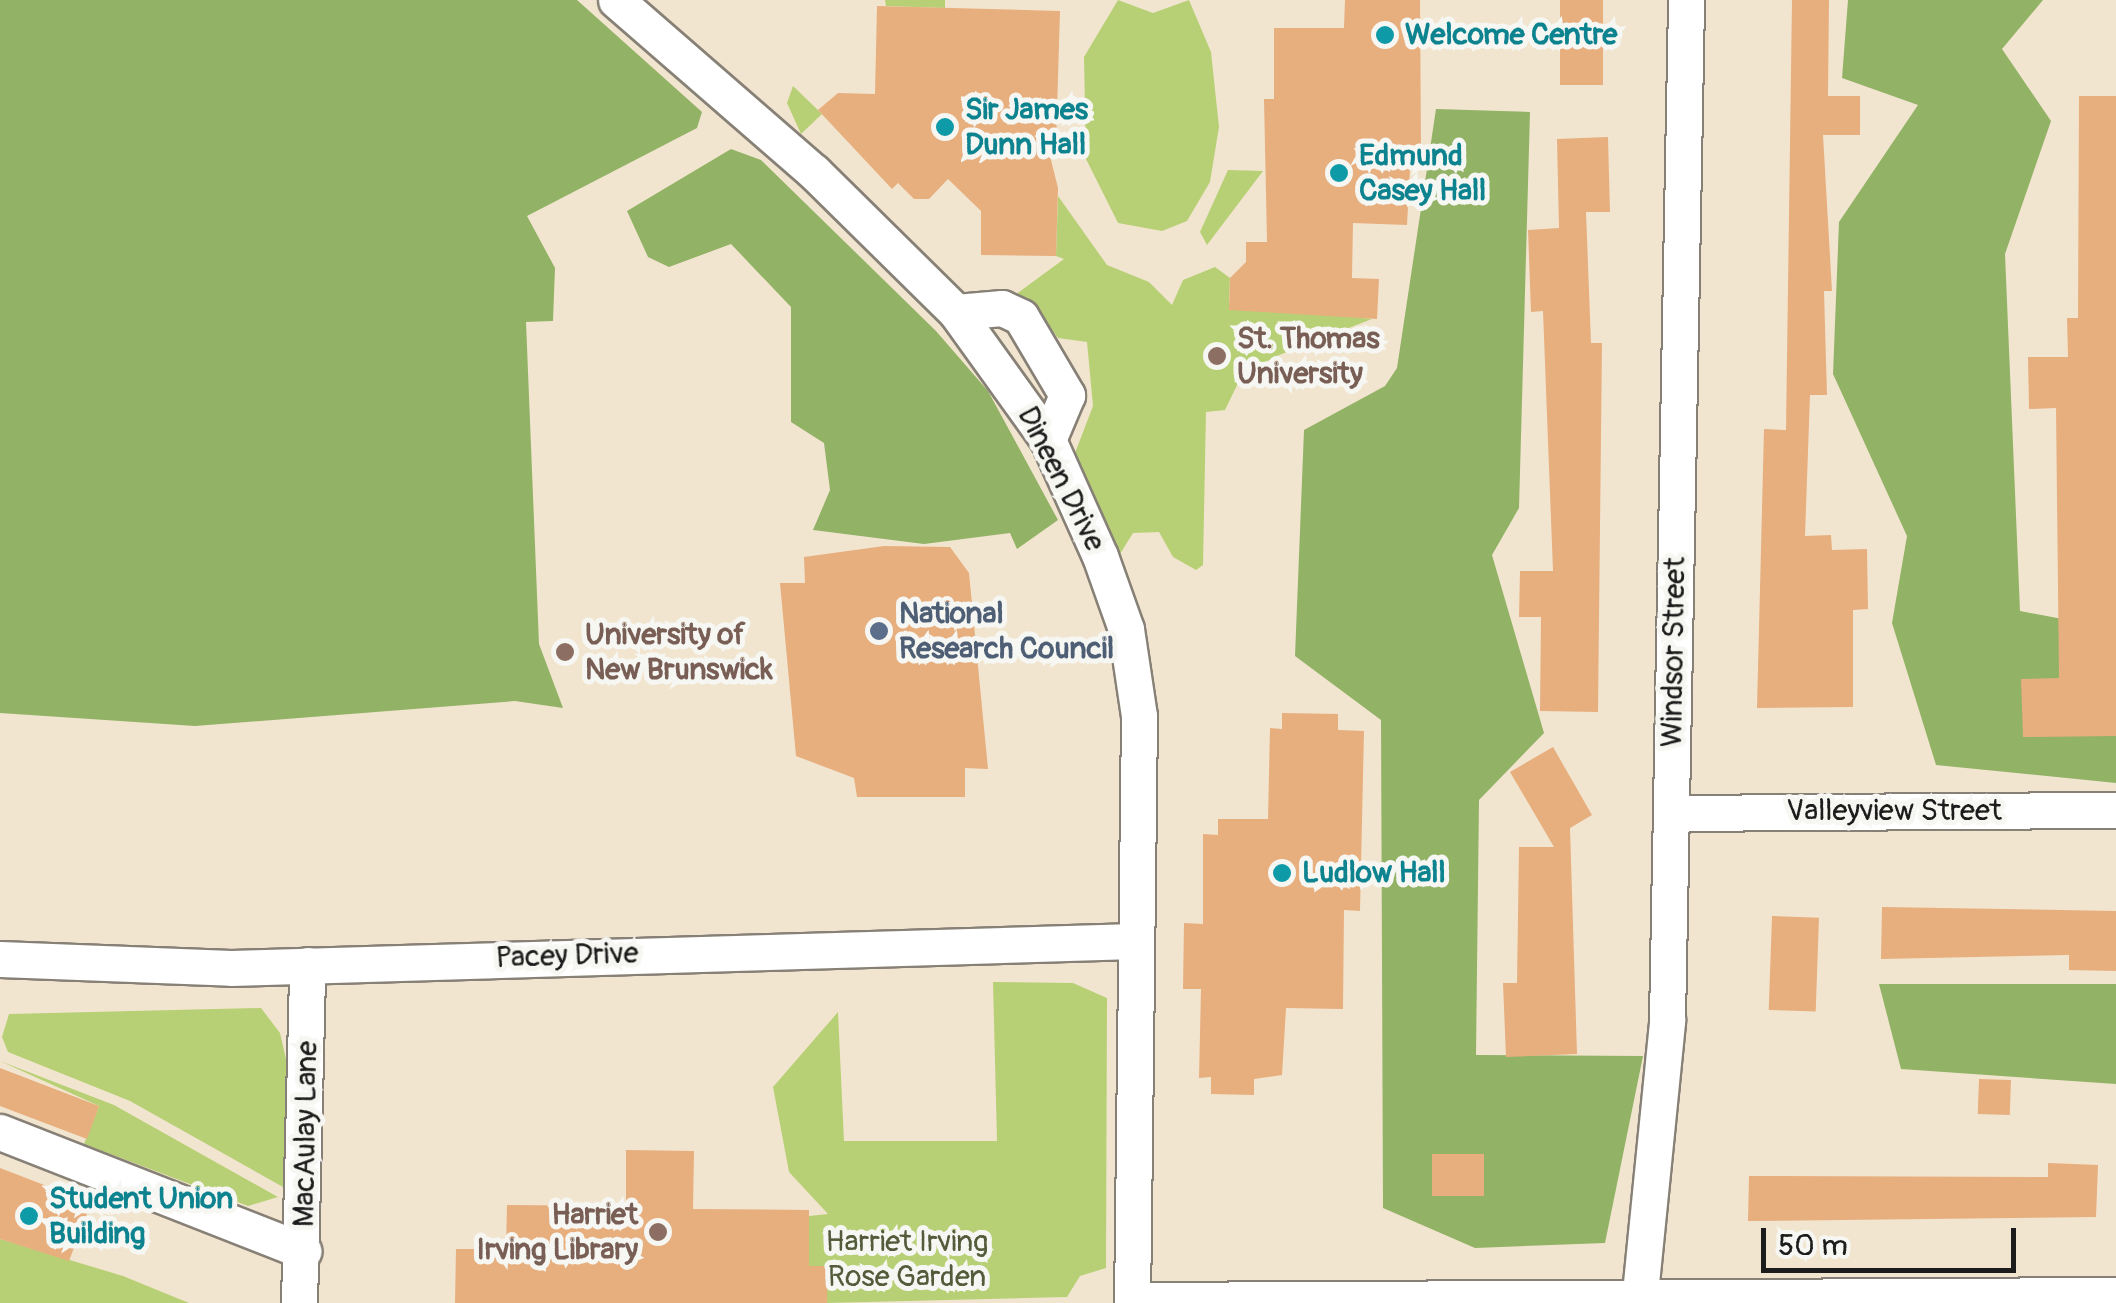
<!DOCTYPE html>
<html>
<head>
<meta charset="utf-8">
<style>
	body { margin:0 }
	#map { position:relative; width:2116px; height:1303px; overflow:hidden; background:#f2e5cf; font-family:Pangolin,sans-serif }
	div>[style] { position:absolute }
	.green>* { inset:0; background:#b8d075 }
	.forest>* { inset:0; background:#92b266 }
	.building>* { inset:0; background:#e7ae7e; transform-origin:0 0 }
	.roads { filter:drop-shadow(2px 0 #878076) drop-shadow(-2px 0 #878076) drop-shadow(0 2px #878076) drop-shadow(0 -2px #878076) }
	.minor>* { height:35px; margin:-17.5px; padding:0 17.5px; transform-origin:17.5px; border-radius:17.5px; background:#fff }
	.dots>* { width:28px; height:28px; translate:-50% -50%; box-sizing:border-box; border:5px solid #f6f6f2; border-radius:50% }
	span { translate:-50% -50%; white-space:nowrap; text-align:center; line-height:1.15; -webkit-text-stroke:10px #f6f6f2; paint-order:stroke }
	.culture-label { font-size:30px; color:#0d838f; font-weight:700 }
	.left { translate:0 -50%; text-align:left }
	.education-label { font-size:30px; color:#785e54; font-weight:700 }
	.right { translate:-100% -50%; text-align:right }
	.street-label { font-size:30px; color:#1c1c1c }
	.service-label { font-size:30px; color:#4e5e75; font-weight:700 }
	.park-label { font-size:30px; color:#535b3b }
	.scale { position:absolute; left:1761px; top:1228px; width:255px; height:45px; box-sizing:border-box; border:5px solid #1c1c1c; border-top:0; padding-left:12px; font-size:30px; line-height:35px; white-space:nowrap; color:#1c1c1c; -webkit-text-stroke:8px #f6f6f2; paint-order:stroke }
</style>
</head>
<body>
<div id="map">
	<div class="green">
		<i style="clip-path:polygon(885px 0,945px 0,945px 8px,886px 6px)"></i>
		<i style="clip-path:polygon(1118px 0,1153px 13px,1189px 0,1211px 52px,1219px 127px,1210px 182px,1187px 221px,1162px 231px,1118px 223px,1086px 159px,1084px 57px)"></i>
		<i style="clip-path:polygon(793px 86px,822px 114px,801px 134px,787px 103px)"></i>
		<i style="clip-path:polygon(1228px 170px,1263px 171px,1207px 245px,1200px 232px)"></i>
		<i style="clip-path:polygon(1058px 196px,1107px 265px,1149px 282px,1172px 305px,1183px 280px,1215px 267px,1230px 278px,1229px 303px,1372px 319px,1274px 357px,1241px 377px,1225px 410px,1206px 412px,1203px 565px,1196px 570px,1173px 557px,1159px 532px,1133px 533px,1120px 554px,1075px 453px,1093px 406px,1087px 342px,1058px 338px,1028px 298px,1015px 295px,1064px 259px,1056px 256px)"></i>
		<i style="clip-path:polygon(993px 982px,1073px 983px,1107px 998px,1106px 1268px,1080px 1276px,1067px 1297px,827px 1303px,827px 1267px,809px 1266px,809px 1216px,828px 1214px,789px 1172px,773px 1087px,838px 1012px,844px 1141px,997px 1141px)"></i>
		<i style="clip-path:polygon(261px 1008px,280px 1033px,288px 1068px,283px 1187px,130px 1101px,8px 1052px,2px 1037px,9px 1014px)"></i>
		<i style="clip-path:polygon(0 1061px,114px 1105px,278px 1197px,248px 1206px,84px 1144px,99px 1106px)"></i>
		<i style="clip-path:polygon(0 1239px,123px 1276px,189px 1303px,0 1303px)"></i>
	</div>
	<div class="forest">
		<i style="clip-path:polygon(0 0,577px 0,702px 112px,697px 128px,527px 216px,555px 268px,553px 321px,526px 322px,539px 644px,563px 708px,515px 701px,195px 726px,0 713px)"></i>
		<i style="clip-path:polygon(1848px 0,2043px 0,2002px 49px,2051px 121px,2005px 254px,2020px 611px,2116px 629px,2116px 783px,1936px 765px,1892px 623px,1907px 536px,1833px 374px,1839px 222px,1918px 105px,1842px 78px)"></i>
		<i style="clip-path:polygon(1436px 109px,1530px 112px,1519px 508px,1492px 555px,1544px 733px,1479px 800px,1476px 1055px,1643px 1056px,1605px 1243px,1475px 1248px,1383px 1208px,1381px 720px,1295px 656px,1304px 430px,1385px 386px,1397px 368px)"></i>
		<i style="clip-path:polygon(731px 149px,761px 160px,936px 331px,988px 391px,1058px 520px,1017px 549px,1010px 533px,924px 544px,813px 530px,830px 490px,824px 443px,791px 422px,791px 307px,731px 244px,669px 267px,648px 257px,627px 211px)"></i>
		<i style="clip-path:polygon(1879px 984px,2116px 984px,2116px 1084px,1901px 1069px)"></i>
	</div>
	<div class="building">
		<i style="clip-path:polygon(1345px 0,1420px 0,1421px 150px,1411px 150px,1407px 225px,1353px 223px,1352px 278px,1379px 279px,1377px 319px,1229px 310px,1230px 278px,1246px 262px,1246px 242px,1267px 242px,1264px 99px,1274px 99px,1274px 28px,1344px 28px)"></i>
		<i style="left:1560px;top:0;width:43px;height:85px"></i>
		<i style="clip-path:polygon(1792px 0,1829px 0,1828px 96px,1860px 96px,1860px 135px,1823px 135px,1832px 291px,1824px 291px,1827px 395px,1810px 395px,1805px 536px,1831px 535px,1832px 550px,1867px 549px,1868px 609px,1853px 610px,1853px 707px,1757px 708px,1764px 429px,1786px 430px)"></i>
		<i style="clip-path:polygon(877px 6px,1060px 11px,1056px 144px,1047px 144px,1058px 188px,1056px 256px,981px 255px,981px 211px,948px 179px,929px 199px,914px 199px,898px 183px,892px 189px,818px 110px,838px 93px,875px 94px)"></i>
		<i style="clip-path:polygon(2079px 96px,2116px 96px,2116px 736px,2023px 737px,2021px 679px,2059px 678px,2056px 408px,2029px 409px,2028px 357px,2068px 357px,2067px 318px,2078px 318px)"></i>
		<i style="clip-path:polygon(1608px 137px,1610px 212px,1586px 212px,1591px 343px,1602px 343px,1598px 712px,1540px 711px,1541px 617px,1519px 617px,1520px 571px,1553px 571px,1543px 311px,1531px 312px,1528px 230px,1559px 228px,1557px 139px)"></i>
		<i style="clip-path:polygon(884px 546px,950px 547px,969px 573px,988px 769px,965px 768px,965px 797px,857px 797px,854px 778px,796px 756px,780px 583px,805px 583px,804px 557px)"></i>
		<i style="clip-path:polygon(1282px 713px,1338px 714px,1338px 730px,1364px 731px,1360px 911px,1344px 910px,1343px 1009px,1286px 1008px,1282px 1075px,1254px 1079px,1254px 1095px,1211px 1094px,1211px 1077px,1199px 1078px,1201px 989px,1183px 989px,1184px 923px,1203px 924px,1203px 834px,1218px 835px,1218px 819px,1268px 819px,1270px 728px,1282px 729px)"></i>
		<i style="clip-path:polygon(1553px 747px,1592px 815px,1570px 828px,1577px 1054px,1506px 1057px,1503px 983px,1517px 983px,1519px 847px,1554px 847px,1510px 772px)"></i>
		<i style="clip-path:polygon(1882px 907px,2116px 911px,2116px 971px,2069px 970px,2069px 955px,1881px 959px)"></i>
		<i style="left:1772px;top:916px;width:47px;height:94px;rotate:2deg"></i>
		<i style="clip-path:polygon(0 1068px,99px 1106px,87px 1139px,0 1106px)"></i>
		<i style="left:1979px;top:1079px;width:32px;height:35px;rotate:2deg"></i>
		<i style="clip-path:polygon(626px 1150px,694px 1151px,693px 1209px,809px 1210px,809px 1266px,828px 1266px,827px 1303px,455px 1303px,456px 1249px,506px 1249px,507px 1205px,626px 1206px)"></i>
		<i style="left:1432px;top:1154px;width:52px;height:42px"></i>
		<i style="clip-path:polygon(2048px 1163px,2098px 1165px,2096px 1217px,1748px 1221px,1749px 1176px,2048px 1177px)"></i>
		<i style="clip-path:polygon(0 1168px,91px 1203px,69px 1261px,0 1239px)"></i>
	</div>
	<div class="roads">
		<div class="minor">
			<i style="left:616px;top:0;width:262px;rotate:41deg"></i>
			<i style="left:814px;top:172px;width:199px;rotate:44.6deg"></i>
			<i style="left:956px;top:312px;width:158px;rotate:54.3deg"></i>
			<i style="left:1048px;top:440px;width:127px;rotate:65.9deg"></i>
			<i style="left:1100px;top:556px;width:77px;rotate:70.4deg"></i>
			<i style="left:1126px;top:629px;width:88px;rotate:81.5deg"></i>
			<i style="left:1139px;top:716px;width:587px;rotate:90.68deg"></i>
			<i style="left:956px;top:312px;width:46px;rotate:-5deg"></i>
			<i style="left:1002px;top:308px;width:21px;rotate:25deg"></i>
			<i style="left:1021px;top:317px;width:91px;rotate:59.5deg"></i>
			<i style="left:1067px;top:395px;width:49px;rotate:112.9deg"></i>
			<i style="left:1672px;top:813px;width:444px;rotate:-0.4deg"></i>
			<i style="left:0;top:959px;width:231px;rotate:2.2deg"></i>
			<i style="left:231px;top:968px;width:904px;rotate:-1.71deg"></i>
			<i style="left:0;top:1132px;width:326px;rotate:21.4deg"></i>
			<i style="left:1132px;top:1300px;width:984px;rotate:-0.29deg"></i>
			<i style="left:299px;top:1303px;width:338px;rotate:-88.6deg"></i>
			<i style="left:1639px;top:1303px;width:284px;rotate:-84.3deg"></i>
			<i style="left:1667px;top:1020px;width:1020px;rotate:-88.93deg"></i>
		</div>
	</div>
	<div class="dots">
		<i style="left:1385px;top:35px;background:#0f9aa8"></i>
		<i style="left:945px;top:127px;background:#0f9aa8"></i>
		<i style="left:1339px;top:173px;background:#0f9aa8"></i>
		<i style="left:1217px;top:356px;background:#8d6e63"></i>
		<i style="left:879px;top:631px;background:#5c6f8a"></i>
		<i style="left:565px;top:652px;background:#8d6e63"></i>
		<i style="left:1282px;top:873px;background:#0f9aa8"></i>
		<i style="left:29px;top:1216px;background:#0f9aa8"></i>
		<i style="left:658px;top:1232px;background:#8d6e63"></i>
	</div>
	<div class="culture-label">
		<span class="left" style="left:1405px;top:35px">Welcome Centre</span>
		<span class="left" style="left:965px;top:127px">Sir James<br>Dunn Hall</span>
		<span class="left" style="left:1359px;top:173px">Edmund<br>Casey Hall</span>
		<span class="left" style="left:1302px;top:873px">Ludlow Hall</span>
		<span class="left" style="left:49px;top:1216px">Student Union<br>Building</span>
	</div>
	<div class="education-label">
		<span class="left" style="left:1237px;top:356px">St. Thomas<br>University</span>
		<span class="left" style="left:585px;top:652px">University of<br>New Brunswick</span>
		<span class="right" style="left:638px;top:1232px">Harriet<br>Irving Library</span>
	</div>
	<div class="street-label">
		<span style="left:1061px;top:479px;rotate:63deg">Dineen Drive</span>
		<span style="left:1674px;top:652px;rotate:-89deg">Windsor Street</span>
		<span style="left:1894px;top:811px">Valleyview Street</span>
		<span style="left:567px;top:956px;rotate:-2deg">Pacey Drive</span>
		<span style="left:306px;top:1134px;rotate:-89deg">MacAulay Lane</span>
	</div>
	<div class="service-label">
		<span class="left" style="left:899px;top:631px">National<br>Research Council</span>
	</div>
	<div class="park-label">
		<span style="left:907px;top:1259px">Harriet Irving<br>Rose Garden</span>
	</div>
	<div class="scale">50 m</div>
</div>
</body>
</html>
